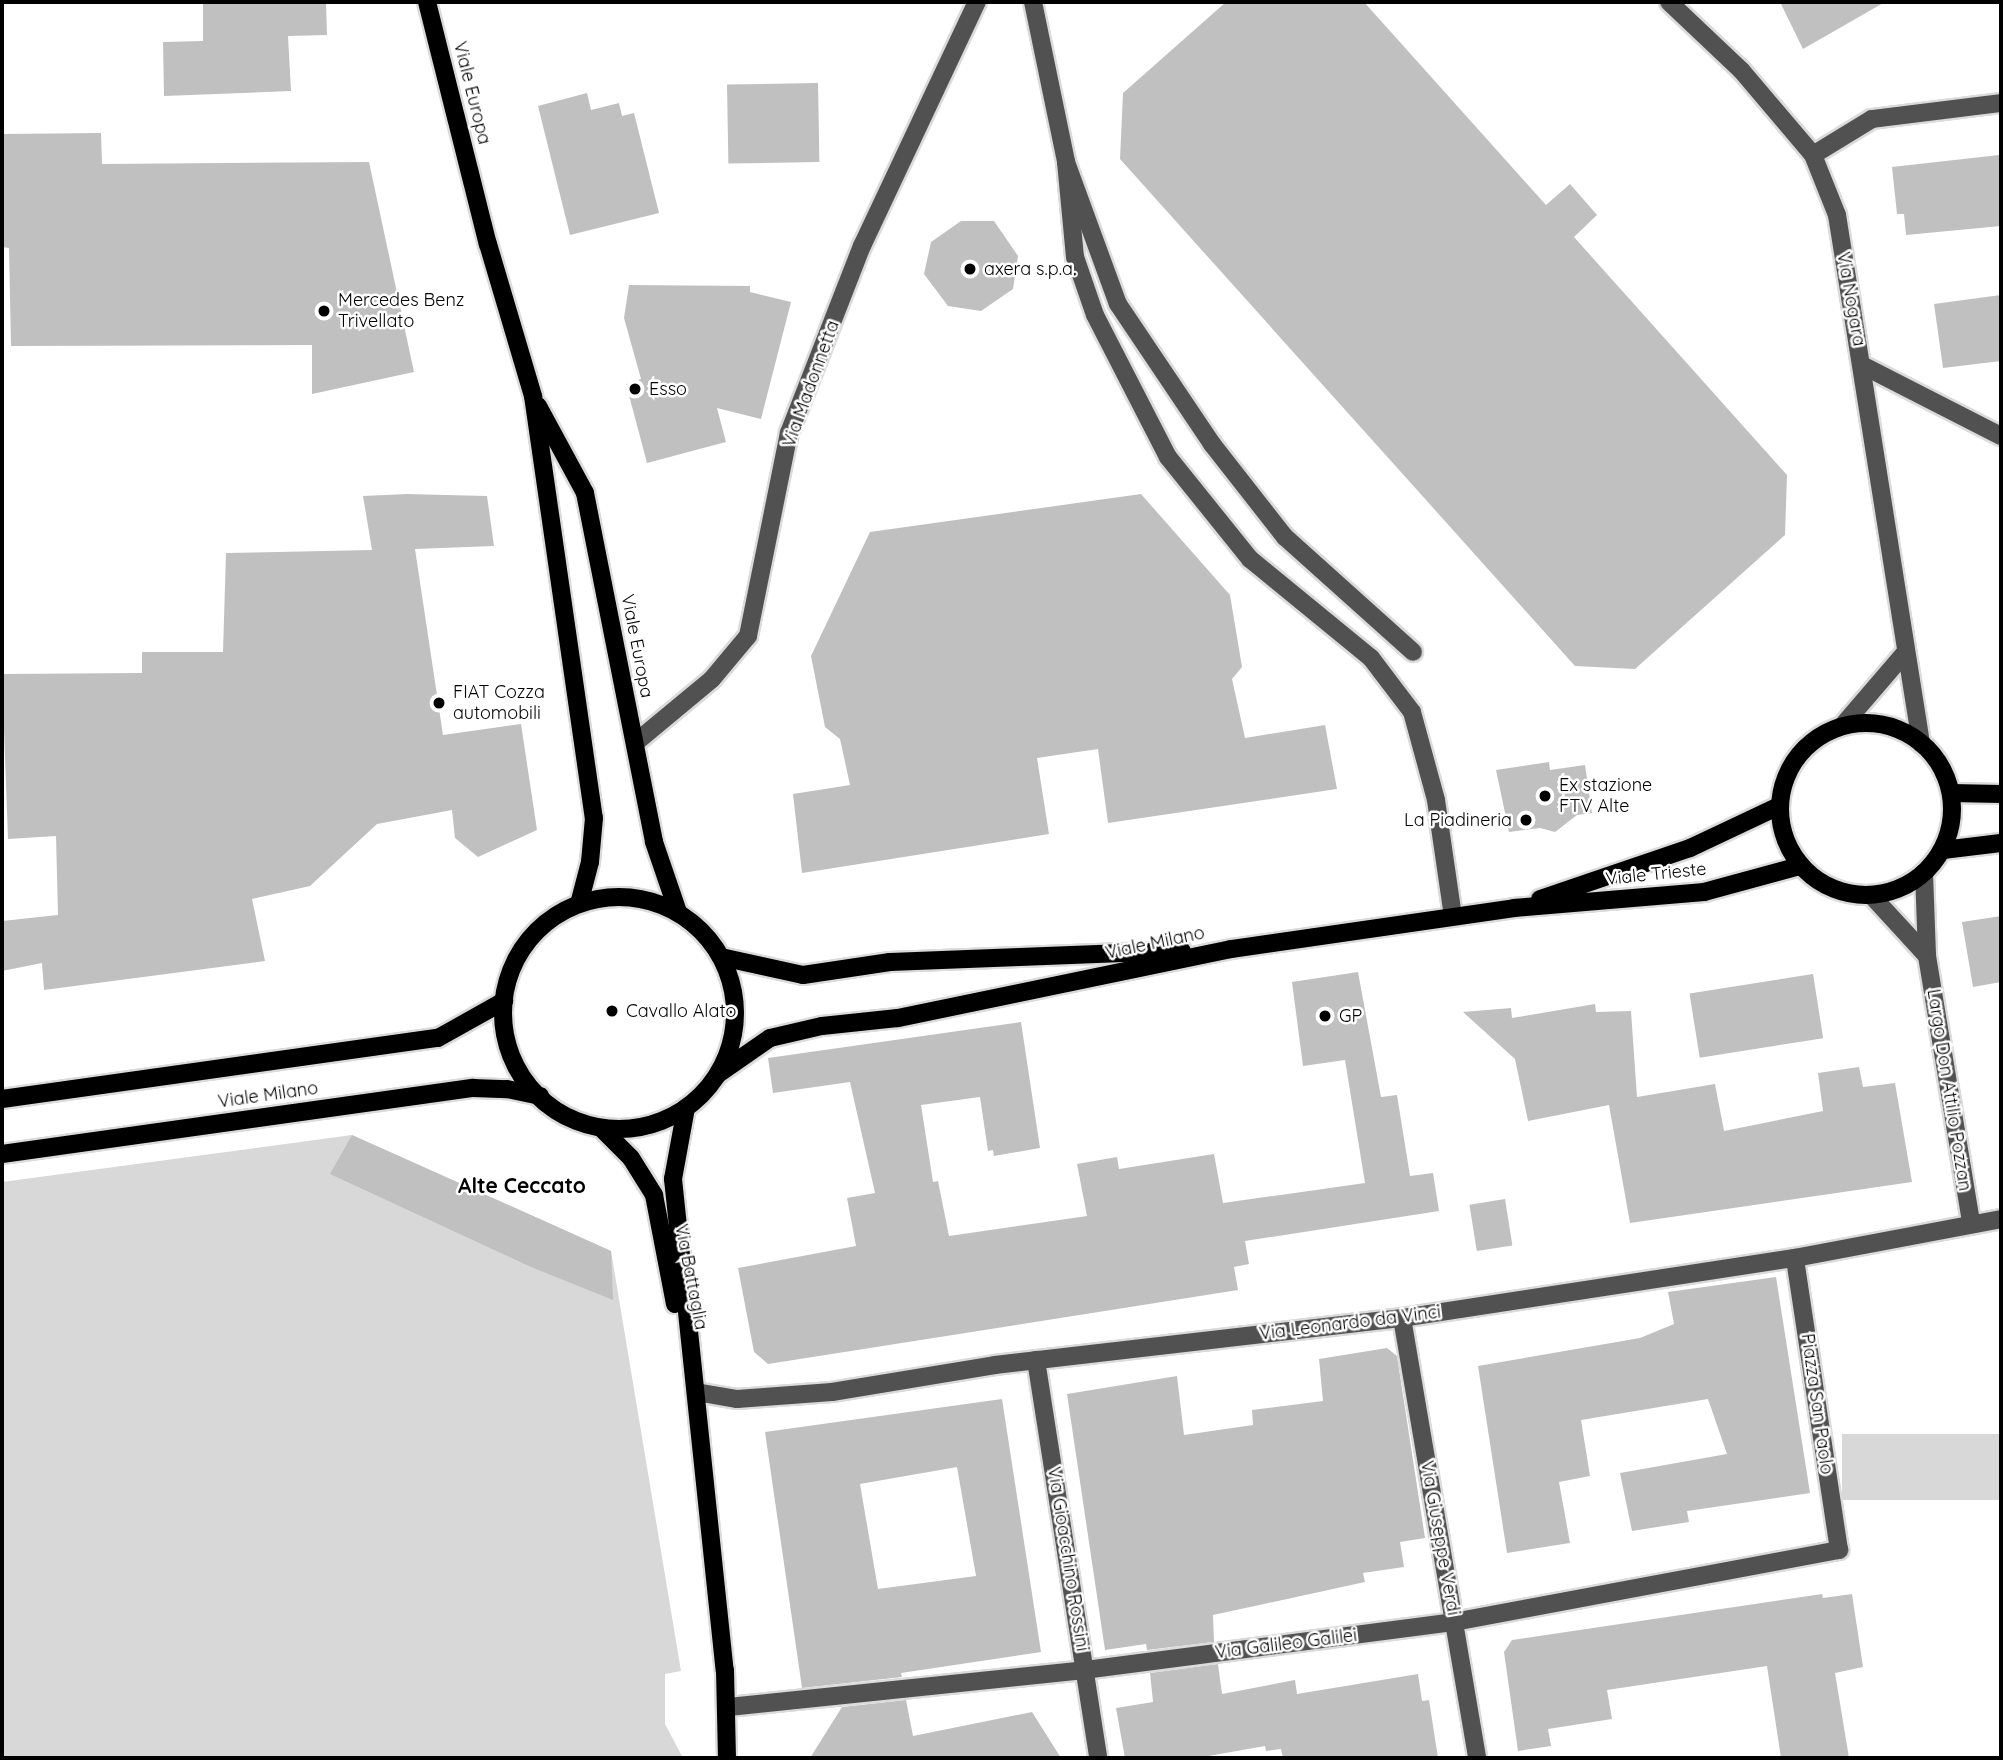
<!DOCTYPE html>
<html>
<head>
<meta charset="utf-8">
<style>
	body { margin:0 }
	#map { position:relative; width:2003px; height:1760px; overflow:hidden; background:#fff; font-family:Quicksand,sans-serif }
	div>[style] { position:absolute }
	.green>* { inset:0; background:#d8d8d8; transform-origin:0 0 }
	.building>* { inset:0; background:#c0c0c0; transform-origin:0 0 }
	.roads { filter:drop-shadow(2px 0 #dbdbdb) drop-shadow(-2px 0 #dbdbdb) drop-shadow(0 2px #dbdbdb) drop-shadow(0 -2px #dbdbdb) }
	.minor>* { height:18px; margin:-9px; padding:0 9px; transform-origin:9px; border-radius:9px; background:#515151 }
	.major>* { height:18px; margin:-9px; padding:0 9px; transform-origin:9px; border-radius:9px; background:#000 }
	.major>.ring { margin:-9px; padding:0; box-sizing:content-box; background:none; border:18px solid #000; border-radius:50% }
	.dots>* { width:19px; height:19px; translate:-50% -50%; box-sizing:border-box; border:4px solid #fff; border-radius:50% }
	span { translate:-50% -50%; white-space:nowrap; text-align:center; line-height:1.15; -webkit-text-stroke:5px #fff; paint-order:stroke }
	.street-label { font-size:18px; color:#000 }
	.poi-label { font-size:18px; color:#000 }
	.left { translate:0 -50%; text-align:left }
	.right { translate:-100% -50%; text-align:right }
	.quarter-label { font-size:21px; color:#000; font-weight:700 }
	.frame { position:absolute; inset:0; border:4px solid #000; pointer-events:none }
</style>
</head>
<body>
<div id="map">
	<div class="green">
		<i style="clip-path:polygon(352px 1135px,611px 1251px,681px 1671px,665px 1674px,665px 1724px,683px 1758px,2px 1758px,2px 1182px)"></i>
		<i style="left:2001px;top:1434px;width:66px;height:159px;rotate:90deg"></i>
	</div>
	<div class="building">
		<i style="clip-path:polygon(203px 2px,326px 2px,327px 35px,288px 36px,291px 91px,164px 96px,163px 42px,203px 41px)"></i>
		<i style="clip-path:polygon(1226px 2px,1364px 2px,1546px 205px,1570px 184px,1597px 215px,1574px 237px,1787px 475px,1785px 535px,1635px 669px,1575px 666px,1120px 159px,1123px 93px)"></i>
		<i style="clip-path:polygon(1780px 2px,1885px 2px,1803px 49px)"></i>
		<i style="left:818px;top:83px;width:79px;height:91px;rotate:89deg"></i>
		<i style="clip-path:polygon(587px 93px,591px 110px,619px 103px,622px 116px,634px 113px,659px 213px,570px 235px,538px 106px)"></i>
		<i style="clip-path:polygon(101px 133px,102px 164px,369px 162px,414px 372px,312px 394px,312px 345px,11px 346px,9px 248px,2px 247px,2px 134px)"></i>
		<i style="clip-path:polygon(1999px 155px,2001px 226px,1906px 235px,1904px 214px,1897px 214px,1892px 167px)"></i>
		<i style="clip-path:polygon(961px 221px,994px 221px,1018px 256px,1013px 289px,981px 311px,948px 306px,924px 274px,931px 242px)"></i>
		<i style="clip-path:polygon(629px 285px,750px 286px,750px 292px,791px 302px,761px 419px,717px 408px,726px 442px,647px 463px,626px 384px,641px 379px,624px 318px)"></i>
		<i style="clip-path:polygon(2001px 295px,2001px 361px,1943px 368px,1934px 304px)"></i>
		<i style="clip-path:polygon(407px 494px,487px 496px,494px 546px,415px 549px,443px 735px,521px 724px,537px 830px,478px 857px,455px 838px,452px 810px,377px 824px,310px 886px,252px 899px,265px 961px,44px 990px,42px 963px,2px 971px,2px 921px,58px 915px,56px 836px,8px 839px,2px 674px,142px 673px,142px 652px,223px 652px,226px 553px,372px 550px,363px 496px)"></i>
		<i style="clip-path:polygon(1141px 494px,1230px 595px,1242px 667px,1232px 679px,1245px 738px,1325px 725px,1337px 789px,1108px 823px,1098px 749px,1037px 758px,1049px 834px,802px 873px,793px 794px,850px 785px,840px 739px,825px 727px,811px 656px,870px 532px)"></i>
		<i style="clip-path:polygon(1549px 762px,1550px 770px,1585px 765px,1592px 813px,1577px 815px,1555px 832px,1540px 828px,1509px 832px,1496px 770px)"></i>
		<i style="clip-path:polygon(2001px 916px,2001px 982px,1973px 987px,1962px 922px)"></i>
		<i style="clip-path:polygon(1358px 972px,1381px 1097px,1397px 1095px,1410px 1176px,1433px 1173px,1439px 1211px,1245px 1241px,1249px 1264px,1234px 1267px,1238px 1290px,768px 1364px,754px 1352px,738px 1268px,856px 1246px,847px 1198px,875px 1193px,850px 1082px,773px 1093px,768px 1058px,1021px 1022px,1040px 1148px,994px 1156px,993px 1150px,988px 1151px,980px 1097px,921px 1105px,933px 1182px,938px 1181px,949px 1236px,1087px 1216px,1077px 1164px,1117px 1157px,1119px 1169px,1214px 1154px,1223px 1203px,1365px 1183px,1345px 1060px,1303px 1066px,1292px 982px)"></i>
		<i style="left:1813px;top:974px;width:65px;height:125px;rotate:81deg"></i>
		<i style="clip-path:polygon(1595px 1004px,1596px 1012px,1631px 1011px,1637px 1097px,1715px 1084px,1724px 1131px,1823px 1111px,1818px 1073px,1859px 1067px,1863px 1087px,1895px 1083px,1912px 1182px,1630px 1223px,1609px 1105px,1528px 1121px,1515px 1059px,1463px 1012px,1511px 1008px,1512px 1018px)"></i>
		<i style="clip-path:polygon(352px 1135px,611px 1251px,613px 1300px,531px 1267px,330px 1174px)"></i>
		<i style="left:1505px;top:1199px;width:47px;height:36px;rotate:81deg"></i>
		<i style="clip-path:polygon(1776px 1277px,1810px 1493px,1687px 1511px,1689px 1522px,1632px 1531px,1620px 1473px,1727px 1454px,1708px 1399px,1581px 1420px,1590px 1476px,1559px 1482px,1570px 1543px,1507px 1553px,1478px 1366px,1640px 1338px,1674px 1324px,1668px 1292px)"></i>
		<i style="clip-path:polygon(1387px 1348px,1397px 1356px,1425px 1538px,1400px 1542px,1404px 1567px,1363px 1573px,1365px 1582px,1213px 1615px,1214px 1642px,1147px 1650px,1146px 1644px,1105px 1650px,1067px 1394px,1177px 1376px,1184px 1435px,1253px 1425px,1252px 1410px,1323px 1401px,1319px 1359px)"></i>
		<i style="clip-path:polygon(evenodd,1002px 1399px,1041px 1652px,901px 1673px,902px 1677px,802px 1688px,765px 1432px,1002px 1399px,957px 1467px,976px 1576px,878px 1589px,860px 1484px,957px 1467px)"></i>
		<i style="clip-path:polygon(1822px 1594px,1823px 1598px,1852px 1594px,1863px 1667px,1835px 1673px,1849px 1758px,1781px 1758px,1767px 1666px,1607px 1690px,1612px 1719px,1548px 1729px,1551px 1746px,1518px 1751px,1504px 1652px,1512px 1640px)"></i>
		<i style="clip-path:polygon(1218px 1664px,1222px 1694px,1295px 1680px,1297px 1694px,1418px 1674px,1422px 1701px,1429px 1700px,1438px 1758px,1283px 1758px,1281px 1749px,1266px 1751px,1265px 1746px,1197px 1758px,1125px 1758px,1116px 1708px,1153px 1702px,1150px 1673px)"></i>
		<i style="clip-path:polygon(906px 1700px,913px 1736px,1032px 1712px,1061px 1758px,810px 1758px,842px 1707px)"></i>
	</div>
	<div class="roads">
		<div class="minor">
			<i style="left:1033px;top:2px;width:163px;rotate:78.3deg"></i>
			<i style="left:1066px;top:162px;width:151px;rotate:69.9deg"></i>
			<i style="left:1118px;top:304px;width:169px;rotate:56.1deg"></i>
			<i style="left:1212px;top:444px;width:118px;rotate:51.9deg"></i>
			<i style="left:1285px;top:537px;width:172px;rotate:41.9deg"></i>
			<i style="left:1669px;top:2px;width:99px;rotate:43.4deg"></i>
			<i style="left:1741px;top:70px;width:111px;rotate:49.7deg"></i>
			<i style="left:1813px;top:155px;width:65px;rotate:68.2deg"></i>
			<i style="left:1837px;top:215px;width:535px;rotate:80.96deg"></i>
			<i style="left:1813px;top:155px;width:69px;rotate:-31.4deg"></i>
			<i style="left:1872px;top:119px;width:130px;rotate:-7.1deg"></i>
			<i style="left:1066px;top:162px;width:95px;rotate:84.6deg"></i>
			<i style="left:1075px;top:257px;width:61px;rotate:71deg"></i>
			<i style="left:1095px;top:315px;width:160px;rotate:62.8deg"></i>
			<i style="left:1168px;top:457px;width:131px;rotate:51.2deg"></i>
			<i style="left:1250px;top:559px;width:156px;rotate:39.3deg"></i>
			<i style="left:1371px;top:658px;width:68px;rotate:52.8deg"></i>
			<i style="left:1412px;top:712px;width:91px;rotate:74.7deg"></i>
			<i style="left:1436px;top:800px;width:117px;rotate:81.7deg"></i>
			<i style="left:1864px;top:366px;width:154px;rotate:27.1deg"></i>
			<i style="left:1843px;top:725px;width:94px;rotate:-49.3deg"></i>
			<i style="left:635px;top:743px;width:100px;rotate:-39.7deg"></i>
			<i style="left:712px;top:679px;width:56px;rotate:-50.1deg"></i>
			<i style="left:748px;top:636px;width:207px;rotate:-78.6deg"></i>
			<i style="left:789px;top:433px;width:201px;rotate:-68.7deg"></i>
			<i style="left:862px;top:246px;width:270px;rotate:-64.8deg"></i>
			<i style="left:1924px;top:873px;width:83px;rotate:87.9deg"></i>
			<i style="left:1927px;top:956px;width:271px;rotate:80.6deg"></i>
			<i style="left:1871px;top:895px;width:83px;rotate:47.4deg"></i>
			<i style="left:1402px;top:1318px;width:446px;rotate:80.3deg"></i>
			<i style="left:1036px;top:1360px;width:403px;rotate:81.1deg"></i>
			<i style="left:696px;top:1392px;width:42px;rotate:9.7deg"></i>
			<i style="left:737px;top:1399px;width:95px;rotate:-4.2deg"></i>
			<i style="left:832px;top:1392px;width:165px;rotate:-9.4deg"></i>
			<i style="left:995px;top:1365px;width:410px;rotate:-6.6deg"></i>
			<i style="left:1402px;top:1318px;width:398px;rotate:-8.7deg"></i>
			<i style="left:1795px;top:1258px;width:210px;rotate:-10.7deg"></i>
			<i style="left:728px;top:1707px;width:359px;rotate:-5.9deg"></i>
			<i style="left:1085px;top:1670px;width:372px;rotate:-7.4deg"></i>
			<i style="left:1454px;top:1622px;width:392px;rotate:-10.6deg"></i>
			<i style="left:1839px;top:1550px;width:295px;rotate:-98.6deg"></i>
		</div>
		<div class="major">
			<i style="left:427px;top:2px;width:250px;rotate:75.9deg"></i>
			<i style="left:488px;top:244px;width:159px;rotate:73.5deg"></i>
			<i style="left:533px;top:396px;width:426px;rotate:81.8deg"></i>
			<i style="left:594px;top:818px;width:44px;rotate:95.2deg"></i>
			<i style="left:590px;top:862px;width:43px;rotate:104.7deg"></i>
			<i style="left:538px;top:406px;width:99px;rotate:61.6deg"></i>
			<i style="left:585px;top:493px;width:356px;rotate:78.8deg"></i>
			<i style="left:654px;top:842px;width:74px;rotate:71.1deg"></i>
			<i class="ring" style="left:1780px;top:723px;width:154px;height:154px"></i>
			<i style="left:1951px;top:793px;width:50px;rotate:1.1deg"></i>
			<i style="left:1943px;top:850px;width:58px;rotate:-6.9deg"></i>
			<i class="ring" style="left:503px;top:897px;width:214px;height:214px"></i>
			<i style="left:1540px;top:899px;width:158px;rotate:-18.8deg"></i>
			<i style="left:1690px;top:848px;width:98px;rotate:-25.3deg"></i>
			<i style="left:721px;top:957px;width:84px;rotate:12.4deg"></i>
			<i style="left:803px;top:975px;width:88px;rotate:-8.5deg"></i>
			<i style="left:890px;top:962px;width:292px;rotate:-2.2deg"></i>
			<i style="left:718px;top:1074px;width:63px;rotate:-34.7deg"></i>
			<i style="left:770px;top:1038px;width:53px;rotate:-13deg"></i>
			<i style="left:822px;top:1026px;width:76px;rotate:-6deg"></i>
			<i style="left:898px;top:1018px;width:340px;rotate:-11.7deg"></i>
			<i style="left:1231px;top:949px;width:286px;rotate:-8.2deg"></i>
			<i style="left:1514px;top:908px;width:191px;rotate:-4.8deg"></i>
			<i style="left:1704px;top:892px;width:99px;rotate:-15.2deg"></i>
			<i style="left:2px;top:1099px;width:440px;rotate:-8deg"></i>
			<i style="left:438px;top:1038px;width:76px;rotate:-29.3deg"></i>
			<i style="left:686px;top:1108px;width:72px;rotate:100.4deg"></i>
			<i style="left:673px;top:1179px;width:494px;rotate:84deg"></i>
			<i style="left:725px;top:1670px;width:88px;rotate:88.7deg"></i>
			<i style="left:601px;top:1128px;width:42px;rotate:45deg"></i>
			<i style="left:631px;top:1158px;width:44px;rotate:58.1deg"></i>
			<i style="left:654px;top:1195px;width:111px;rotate:79.1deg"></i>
			<i style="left:2px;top:1154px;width:476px;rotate:-8deg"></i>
			<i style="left:473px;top:1088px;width:34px;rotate:2deg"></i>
			<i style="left:507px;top:1089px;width:34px;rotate:12deg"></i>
		</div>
	</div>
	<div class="dots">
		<i style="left:970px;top:269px;background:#000"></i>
		<i style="left:324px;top:311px;background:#000"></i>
		<i style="left:635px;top:389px;background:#000"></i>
		<i style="left:439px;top:703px;background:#000"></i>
		<i style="left:1545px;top:796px;background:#000"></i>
		<i style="left:1526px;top:820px;background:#000"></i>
		<i style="left:612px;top:1011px;background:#000"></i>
		<i style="left:1325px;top:1016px;background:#000"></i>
	</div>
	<div class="street-label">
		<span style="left:472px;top:93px;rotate:76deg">Viale Europa</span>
		<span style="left:1851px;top:299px;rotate:80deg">Via Nogara</span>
		<span style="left:811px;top:384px;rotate:-70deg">Via Madonnetta</span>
		<span style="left:637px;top:646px;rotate:79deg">Viale Europa</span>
		<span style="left:1656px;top:874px;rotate:-6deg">Viale Trieste</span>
		<span style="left:1155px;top:943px;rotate:-12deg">Viale Milano</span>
		<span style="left:1949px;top:1090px;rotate:81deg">Largo Don Attilio Pozzan</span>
		<span style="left:268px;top:1095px;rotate:-8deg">Viale Milano</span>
		<span style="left:691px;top:1277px;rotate:79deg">Via Battaglia</span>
		<span style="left:1350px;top:1323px;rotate:-7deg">Via Leonardo da Vinci</span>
		<span style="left:1817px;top:1404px;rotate:82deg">Piazza San Paolo</span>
		<span style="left:1440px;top:1538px;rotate:80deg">Via Giuseppe Verdi</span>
		<span style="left:1068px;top:1559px;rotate:81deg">Via Gioacchino Rossini</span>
		<span style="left:1286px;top:1644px;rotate:-7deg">Via Galileo Galilei</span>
	</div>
	<div class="poi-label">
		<span class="left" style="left:984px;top:269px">axera s.p.a.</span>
		<span class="left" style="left:338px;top:311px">Mercedes Benz<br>Trivellato</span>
		<span class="left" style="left:649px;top:389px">Esso</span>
		<span class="left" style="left:453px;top:703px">FIAT Cozza<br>automobili</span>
		<span class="left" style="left:1559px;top:796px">Ex stazione<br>FTV Alte</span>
		<span class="right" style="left:1512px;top:820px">La Piadineria</span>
		<span class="left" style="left:626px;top:1011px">Cavallo Alato</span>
		<span class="left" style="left:1339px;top:1016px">GP</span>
	</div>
	<div class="quarter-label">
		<span style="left:522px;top:1185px">Alte Ceccato</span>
	</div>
	<div class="frame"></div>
</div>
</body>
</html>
